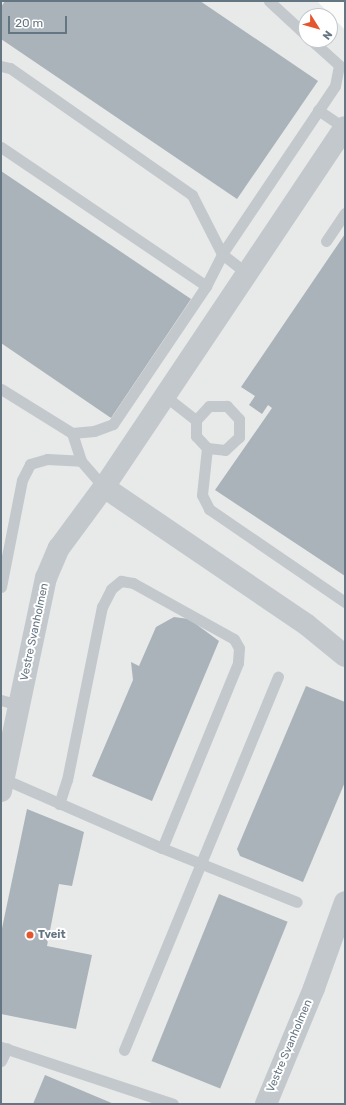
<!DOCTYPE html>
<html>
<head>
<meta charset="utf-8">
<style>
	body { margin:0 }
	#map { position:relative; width:346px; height:1105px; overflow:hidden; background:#fafaf8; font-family:Rubik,sans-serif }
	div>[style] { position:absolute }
	.built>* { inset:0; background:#e8e9e9 }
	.building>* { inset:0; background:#aab3b9; transform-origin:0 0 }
	.service>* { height:11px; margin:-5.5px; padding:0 5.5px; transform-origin:5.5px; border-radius:5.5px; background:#c3c8cc }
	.minor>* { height:22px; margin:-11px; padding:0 11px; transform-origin:11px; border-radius:11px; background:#c3c8cc }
	.dots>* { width:11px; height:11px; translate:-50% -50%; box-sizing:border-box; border:2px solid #fff; border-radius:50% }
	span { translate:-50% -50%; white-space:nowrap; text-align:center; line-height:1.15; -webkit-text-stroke:4px #fff; paint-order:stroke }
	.street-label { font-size:11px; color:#657683 }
	.poi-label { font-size:11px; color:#657683; font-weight:700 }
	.left { translate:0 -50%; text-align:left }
	.frame { position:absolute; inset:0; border:2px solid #657683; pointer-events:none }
	.north { position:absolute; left:298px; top:8px; width:40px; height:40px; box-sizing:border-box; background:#fff; border:1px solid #c1c8cd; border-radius:50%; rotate:127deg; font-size:11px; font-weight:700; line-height:16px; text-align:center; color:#657683 }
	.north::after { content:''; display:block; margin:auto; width:14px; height:18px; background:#e4572e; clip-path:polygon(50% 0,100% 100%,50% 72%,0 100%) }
	.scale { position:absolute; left:8px; top:16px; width:59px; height:18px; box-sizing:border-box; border:2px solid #657683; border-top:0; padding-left:5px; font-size:12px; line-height:14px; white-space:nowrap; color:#657683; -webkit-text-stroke:3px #fff; paint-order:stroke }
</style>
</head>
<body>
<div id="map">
	<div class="built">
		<i style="clip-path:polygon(evenodd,1px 1px,317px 1px,345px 30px,345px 1104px,1px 1104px,1px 1px,306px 16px,330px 16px,330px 40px,306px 40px,306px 16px)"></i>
	</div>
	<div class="building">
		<i style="clip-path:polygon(5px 1px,200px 1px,318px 81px,237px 199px,1px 39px,1px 7px)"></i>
		<i style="clip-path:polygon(1px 171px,191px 299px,111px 418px,1px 343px)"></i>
		<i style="clip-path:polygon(345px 234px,345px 576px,215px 490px,272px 408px,268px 405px,262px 414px,249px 405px,255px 396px,241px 387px)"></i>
		<i style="clip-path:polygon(174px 617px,189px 619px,219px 641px,152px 801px,92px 776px,133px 680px,131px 662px,139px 666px,156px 627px)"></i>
		<i style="clip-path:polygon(306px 686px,345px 702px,345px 782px,303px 882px,240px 856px,237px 849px)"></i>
		<i style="clip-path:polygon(27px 809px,84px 832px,72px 886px,59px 884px,47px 946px,92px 955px,76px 1029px,1px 1014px,1px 933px)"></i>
		<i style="left:219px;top:894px;width:74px;height:180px;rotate:22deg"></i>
		<i style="clip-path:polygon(45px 1075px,114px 1104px,33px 1104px)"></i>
	</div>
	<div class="service">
		<i style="left:269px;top:1px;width:50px;rotate:42.6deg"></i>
		<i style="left:1px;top:66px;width:9px;rotate:13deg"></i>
		<i style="left:10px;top:68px;width:222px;rotate:34.9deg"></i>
		<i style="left:192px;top:195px;width:66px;rotate:63deg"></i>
		<i style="left:222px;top:254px;width:31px;rotate:38deg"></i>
		<i style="left:318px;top:110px;width:32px;rotate:34deg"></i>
		<i style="left:1px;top:147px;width:248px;rotate:34.1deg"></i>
		<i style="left:326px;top:241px;width:34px;rotate:-56deg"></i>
		<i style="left:1px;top:389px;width:84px;rotate:31.8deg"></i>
		<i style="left:72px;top:433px;width:22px;rotate:-5deg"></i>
		<i style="left:94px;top:431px;width:20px;rotate:-20deg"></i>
		<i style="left:113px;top:424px;width:166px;rotate:-56deg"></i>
		<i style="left:206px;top:286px;width:36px;rotate:-63deg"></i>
		<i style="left:222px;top:254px;width:202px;rotate:-56.1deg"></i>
		<i style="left:335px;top:86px;width:21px;rotate:-79deg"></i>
		<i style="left:339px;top:65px;width:38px;rotate:-138deg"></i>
		<i style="left:165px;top:396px;width:39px;rotate:38deg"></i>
		<i style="left:72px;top:433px;width:29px;rotate:72deg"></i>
		<i style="left:81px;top:461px;width:35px;rotate:49deg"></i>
		<i style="left:207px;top:448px;width:18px;rotate:6deg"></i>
		<i style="left:225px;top:450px;width:19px;rotate:-43deg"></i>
		<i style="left:239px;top:437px;width:18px;rotate:-90deg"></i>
		<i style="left:239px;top:419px;width:18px;rotate:-133deg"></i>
		<i style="left:227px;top:406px;width:18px;rotate:180deg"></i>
		<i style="left:209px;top:406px;width:19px;rotate:133deg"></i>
		<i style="left:196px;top:420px;width:16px;rotate:90deg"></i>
		<i style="left:196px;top:436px;width:16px;rotate:47deg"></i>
		<i style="left:207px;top:448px;width:47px;rotate:96.1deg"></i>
		<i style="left:202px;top:495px;width:16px;rotate:63deg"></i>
		<i style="left:209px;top:509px;width:165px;rotate:34.4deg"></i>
		<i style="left:1px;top:587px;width:109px;rotate:-78.9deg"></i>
		<i style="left:22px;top:480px;width:18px;rotate:-63deg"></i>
		<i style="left:30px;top:464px;width:18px;rotate:-16deg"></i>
		<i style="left:47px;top:459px;width:34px;rotate:3deg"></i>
		<i style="left:1px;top:700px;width:19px;rotate:16deg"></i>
		<i style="left:4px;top:779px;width:172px;rotate:23.6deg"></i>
		<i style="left:162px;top:848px;width:145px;rotate:21.8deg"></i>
		<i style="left:59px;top:804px;width:25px;rotate:-72deg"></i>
		<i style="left:67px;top:780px;width:177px;rotate:-78.6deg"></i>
		<i style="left:102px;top:607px;width:20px;rotate:-63deg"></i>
		<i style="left:111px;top:589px;width:13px;rotate:-39deg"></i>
		<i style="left:121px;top:581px;width:12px;rotate:9deg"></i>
		<i style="left:133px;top:583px;width:115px;rotate:29deg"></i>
		<i style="left:234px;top:639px;width:10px;rotate:61deg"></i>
		<i style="left:239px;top:648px;width:15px;rotate:94deg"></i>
		<i style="left:238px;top:663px;width:200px;rotate:112.3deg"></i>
		<i style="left:1px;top:1047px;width:181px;rotate:18.3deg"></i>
		<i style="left:124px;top:1050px;width:404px;rotate:-67.6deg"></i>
		<i style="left:1px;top:1061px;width:14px;rotate:-65deg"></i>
	</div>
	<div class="minor">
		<i style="left:104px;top:487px;width:245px;rotate:34.2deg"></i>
		<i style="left:307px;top:625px;width:49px;rotate:39.2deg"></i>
		<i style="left:1px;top:791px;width:218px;rotate:-78.1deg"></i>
		<i style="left:46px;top:578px;width:33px;rotate:-67deg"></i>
		<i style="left:59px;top:548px;width:76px;rotate:-53.6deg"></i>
		<i style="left:104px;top:487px;width:433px;rotate:-56.2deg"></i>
		<i style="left:266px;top:1104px;width:126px;rotate:-67.5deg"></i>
		<i style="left:314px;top:988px;width:91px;rotate:-70.2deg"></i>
	</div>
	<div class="dots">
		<i style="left:30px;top:935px;background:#e4572e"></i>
	</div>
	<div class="street-label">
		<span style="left:35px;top:632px;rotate:-78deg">Vestre Svanholmen</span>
		<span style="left:290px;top:1046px;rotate:-67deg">Vestre Svanholmen</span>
	</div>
	<div class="poi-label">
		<span class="left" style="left:38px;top:935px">Tveit</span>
	</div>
	<div class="frame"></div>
	<div class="north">N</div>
	<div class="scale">20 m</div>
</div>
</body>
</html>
